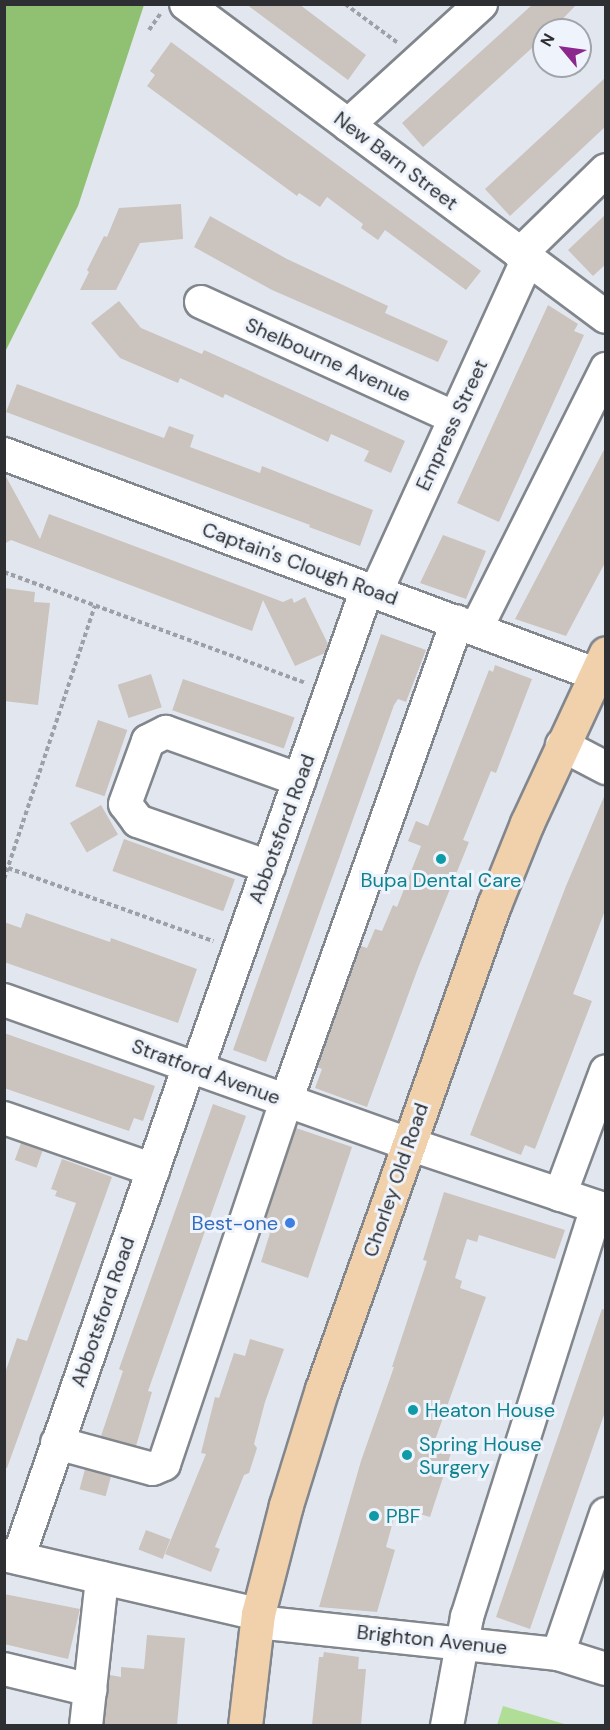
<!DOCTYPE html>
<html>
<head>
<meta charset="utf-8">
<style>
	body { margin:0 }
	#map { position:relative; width:610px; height:1730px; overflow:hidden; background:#e2e7ef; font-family:"DM Sans",sans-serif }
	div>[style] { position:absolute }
	.green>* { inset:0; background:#b0de97 }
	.forest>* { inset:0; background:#90c173 }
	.building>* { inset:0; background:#cbc3bd; transform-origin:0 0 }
	.path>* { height:4px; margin-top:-2px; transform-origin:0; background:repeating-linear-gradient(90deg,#9da1a7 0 4.5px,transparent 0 7.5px) }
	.roads { filter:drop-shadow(2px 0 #82868d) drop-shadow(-2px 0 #82868d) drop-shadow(0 2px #82868d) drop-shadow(0 -2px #82868d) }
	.minor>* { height:32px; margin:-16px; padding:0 16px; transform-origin:16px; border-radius:16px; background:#fff }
	.major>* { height:33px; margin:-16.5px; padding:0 16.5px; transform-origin:16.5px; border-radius:16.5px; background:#f1d1ac }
	.dots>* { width:16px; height:16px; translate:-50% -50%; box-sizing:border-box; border:3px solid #eff4fc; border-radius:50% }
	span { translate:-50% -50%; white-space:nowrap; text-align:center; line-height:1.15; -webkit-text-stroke:6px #eff4fc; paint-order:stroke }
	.street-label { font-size:20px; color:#2d2f32 }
	.culture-label { font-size:20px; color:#0d838f }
	.left { translate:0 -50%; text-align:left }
	.shop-label { font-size:20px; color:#366cbe }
	.right { translate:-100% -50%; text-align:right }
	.frame { position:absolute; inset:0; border:6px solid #2d2f32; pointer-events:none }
	.north { position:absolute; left:532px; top:18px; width:60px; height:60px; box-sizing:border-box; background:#eff4fc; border:2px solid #a1a5ab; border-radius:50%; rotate:299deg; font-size:16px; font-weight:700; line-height:24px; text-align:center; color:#2d2f32 }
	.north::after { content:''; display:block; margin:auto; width:21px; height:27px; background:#8c278e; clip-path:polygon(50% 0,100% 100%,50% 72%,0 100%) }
</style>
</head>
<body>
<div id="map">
	<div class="green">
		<i style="clip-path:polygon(503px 1706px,568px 1725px,497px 1725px)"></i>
	</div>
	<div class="forest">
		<i style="clip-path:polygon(5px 4px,144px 5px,78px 206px,5px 352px)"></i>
	</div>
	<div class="building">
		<i style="clip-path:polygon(246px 4px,299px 4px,366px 55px,348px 80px)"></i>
		<i style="clip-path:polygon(533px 4px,577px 4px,552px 30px,544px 30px,544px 37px,423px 147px,402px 123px)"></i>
		<i style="clip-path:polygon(171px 42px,481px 271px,466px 290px,385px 230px,378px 240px,361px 228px,363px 224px,327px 197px,320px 207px,299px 193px,297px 196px,147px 86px,155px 75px,150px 71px)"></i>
		<i style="clip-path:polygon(606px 77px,606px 126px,510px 216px,485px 189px)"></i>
		<i style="clip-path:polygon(181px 204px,183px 239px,140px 243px,116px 290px,80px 290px,89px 272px,87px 270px,104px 236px,107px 237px,119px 208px)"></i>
		<i style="clip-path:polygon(606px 214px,606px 264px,593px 276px,568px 250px)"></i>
		<i style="clip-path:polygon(210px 216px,287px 259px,388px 306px,385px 313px,448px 341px,438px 362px,272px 290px,194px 247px)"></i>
		<i style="clip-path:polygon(119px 301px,141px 328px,202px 354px,204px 350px,405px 441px,391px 473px,364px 461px,369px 451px,331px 434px,328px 442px,225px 394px,223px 398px,180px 378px,178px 383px,120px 358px,91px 323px)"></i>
		<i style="clip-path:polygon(548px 305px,578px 324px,574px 331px,584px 335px,499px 522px,457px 503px,458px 501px)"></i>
		<i style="clip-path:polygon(17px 384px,164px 438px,169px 426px,194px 435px,190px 447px,260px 473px,262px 466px,373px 510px,360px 546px,309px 527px,310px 525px,6px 412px)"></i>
		<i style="clip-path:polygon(606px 446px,606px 561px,584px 602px,566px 636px,515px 619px)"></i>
		<i style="clip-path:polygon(4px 473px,40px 539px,49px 514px,283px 602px,292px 598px,294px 603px,305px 597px,328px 644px,325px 653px,295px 666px,263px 600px,252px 631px,11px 540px,4px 544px)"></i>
		<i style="clip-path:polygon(443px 535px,486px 551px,466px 599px,420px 583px)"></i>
		<i style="clip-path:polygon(4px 588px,35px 592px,34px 602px,50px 603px,38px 705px,4px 701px)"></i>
		<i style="clip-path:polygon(381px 634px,426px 650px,406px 702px,398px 699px,394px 705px,266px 1062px,233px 1050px)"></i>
		<i style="clip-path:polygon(495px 665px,532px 679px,496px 773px,491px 771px,463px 840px,469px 842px,418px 968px,367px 1107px,315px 1088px,322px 1069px,317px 1067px,361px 946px,367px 948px,375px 929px,382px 931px,393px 905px,397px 907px,421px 846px,408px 841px,416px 821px,428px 826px,489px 670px,493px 672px)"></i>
		<i style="left:151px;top:674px;width:35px;height:35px;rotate:72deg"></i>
		<i style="left:183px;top:679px;width:118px;height:33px;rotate:19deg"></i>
		<i style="left:98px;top:720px;width:31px;height:70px;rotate:19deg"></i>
		<i style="clip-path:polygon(606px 792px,606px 908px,573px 994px,592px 1001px,535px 1149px,525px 1145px,521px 1155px,470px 1135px,566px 886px)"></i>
		<i style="left:101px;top:805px;width:34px;height:36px;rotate:60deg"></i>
		<i style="left:124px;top:839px;width:118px;height:34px;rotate:20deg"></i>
		<i style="clip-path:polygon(26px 913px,110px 942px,111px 938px,197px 969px,178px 1023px,4px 962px,4px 922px,21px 928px)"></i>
		<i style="clip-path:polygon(4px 1033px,155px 1086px,143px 1121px,134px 1118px,129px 1131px,4px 1088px)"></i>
		<i style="clip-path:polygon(213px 1104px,246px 1116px,148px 1391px,152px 1392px,136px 1446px,101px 1436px,123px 1371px,119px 1369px)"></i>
		<i style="clip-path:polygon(296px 1128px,352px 1147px,308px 1278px,261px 1262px,270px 1233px,262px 1230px)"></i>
		<i style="left:21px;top:1143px;width:23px;height:18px;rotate:20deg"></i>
		<i style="clip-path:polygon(62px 1159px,112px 1177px,7px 1468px,4px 1468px,4px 1376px,17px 1338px,27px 1341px,76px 1203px,55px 1196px,57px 1191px,51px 1189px)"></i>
		<i style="clip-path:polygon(444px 1192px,565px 1230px,555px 1259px,479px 1235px,477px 1242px,467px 1239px,455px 1278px,462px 1281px,460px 1288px,486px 1297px,434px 1443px,452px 1450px,430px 1517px,397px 1507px,386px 1547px,395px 1550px,377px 1612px,319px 1607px,361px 1461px,394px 1367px,392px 1367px,427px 1261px,423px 1260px)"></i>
		<i style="clip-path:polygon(602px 1309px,606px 1310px,606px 1409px,530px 1629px,496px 1617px)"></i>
		<i style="clip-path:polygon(250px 1339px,284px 1349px,265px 1402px,254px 1444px,257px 1448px,249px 1473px,244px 1475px,215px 1547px,220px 1549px,211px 1572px,165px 1554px,206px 1454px,201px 1453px,215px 1397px,219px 1398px,234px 1353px,245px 1356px)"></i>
		<i style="left:85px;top:1469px;width:27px;height:21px;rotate:15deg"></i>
		<i style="left:146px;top:1530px;width:26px;height:21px;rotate:21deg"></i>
		<i style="clip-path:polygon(4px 1594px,80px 1609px,68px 1659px,4px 1644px)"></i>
		<i style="clip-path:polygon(147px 1635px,185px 1638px,177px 1725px,104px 1725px,110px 1675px,121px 1677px,121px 1667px,144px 1669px)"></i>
		<i style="clip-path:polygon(324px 1652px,359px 1657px,358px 1669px,366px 1669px,361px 1725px,312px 1725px,319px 1657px,323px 1657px)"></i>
	</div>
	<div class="path">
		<i style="left:345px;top:4px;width:66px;rotate:36.3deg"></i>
		<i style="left:149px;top:30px;width:21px;rotate:-55deg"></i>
		<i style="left:4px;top:572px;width:321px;rotate:20.2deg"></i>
		<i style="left:8px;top:868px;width:218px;rotate:19.6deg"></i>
		<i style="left:4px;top:879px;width:288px;rotate:-71.6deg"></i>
	</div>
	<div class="roads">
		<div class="minor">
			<i style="left:186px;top:4px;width:524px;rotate:36.69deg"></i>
			<i style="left:348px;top:125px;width:180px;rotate:-42.3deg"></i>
			<i style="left:520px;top:254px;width:120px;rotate:-44.3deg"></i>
			<i style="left:201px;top:302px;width:279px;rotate:24.5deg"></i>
			<i style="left:4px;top:454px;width:631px;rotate:20.42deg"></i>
			<i style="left:376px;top:592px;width:366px;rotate:-65.5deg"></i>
			<i style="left:476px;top:629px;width:291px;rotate:-63.4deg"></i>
			<i style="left:562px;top:745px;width:50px;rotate:27.6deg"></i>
			<i style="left:269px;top:867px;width:139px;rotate:-160.7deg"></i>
			<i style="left:138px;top:821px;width:21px;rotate:-127deg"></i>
			<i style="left:125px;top:804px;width:67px;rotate:-69.9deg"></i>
			<i style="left:148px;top:741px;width:20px;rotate:-27deg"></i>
			<i style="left:166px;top:732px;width:142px;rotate:19.7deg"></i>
			<i style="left:4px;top:1000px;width:430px;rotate:19.6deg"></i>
			<i style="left:409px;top:1144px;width:208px;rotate:18.5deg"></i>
			<i style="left:197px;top:1069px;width:509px;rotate:-70.5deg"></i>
			<i style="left:4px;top:1118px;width:158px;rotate:19.2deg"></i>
			<i style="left:560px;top:1195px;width:132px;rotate:-69.6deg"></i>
			<i style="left:57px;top:1443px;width:99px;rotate:15.2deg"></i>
			<i style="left:153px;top:1469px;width:12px;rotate:-24deg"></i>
			<i style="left:164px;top:1464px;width:383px;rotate:-71.4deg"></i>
			<i style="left:286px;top:1101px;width:509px;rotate:-70.35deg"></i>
			<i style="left:4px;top:1555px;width:261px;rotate:13.1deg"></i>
			<i style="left:18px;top:1558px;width:521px;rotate:-70.83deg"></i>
			<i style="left:257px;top:1622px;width:303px;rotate:6.1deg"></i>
			<i style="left:558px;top:1654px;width:50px;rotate:17.4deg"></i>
			<i style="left:558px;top:1654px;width:148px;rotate:-71.1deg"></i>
			<i style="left:4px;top:1669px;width:89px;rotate:13.7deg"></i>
			<i style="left:86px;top:1726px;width:149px;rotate:-83.8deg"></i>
			<i style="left:447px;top:1726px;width:111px;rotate:-79.6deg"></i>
			<i style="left:467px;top:1617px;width:430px;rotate:-72.4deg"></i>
		</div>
		<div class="major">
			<i style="left:245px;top:1726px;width:113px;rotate:-83.4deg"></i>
			<i style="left:258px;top:1614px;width:113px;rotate:-75.6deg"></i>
			<i style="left:286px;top:1505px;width:121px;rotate:-72.8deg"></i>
			<i style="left:322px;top:1389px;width:514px;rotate:-70.44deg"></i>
			<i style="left:494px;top:905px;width:88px;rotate:-68.1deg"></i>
			<i style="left:527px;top:823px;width:187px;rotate:-65.1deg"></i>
		</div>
	</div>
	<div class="dots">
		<i style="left:441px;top:859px;background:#0f9aa8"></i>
		<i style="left:290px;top:1223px;background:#3f7fe0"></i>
		<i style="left:413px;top:1410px;background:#0f9aa8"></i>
		<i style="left:407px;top:1455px;background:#0f9aa8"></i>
		<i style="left:374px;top:1516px;background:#0f9aa8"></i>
	</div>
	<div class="street-label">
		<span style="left:396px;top:161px;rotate:37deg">New Barn Street</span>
		<span style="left:328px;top:360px;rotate:24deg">Shelbourne Avenue</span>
		<span style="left:452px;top:425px;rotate:-65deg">Empress Street</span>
		<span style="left:300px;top:564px;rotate:20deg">Captain's Clough Road</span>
		<span style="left:282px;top:829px;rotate:-70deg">Abbotsford Road</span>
		<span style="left:206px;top:1072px;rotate:20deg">Stratford Avenue</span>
		<span style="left:396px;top:1180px;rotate:-71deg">Chorley Old Road</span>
		<span style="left:103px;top:1312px;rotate:-71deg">Abbotsford Road</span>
		<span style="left:432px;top:1640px;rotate:6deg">Brighton Avenue</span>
	</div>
	<div class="culture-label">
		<span style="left:441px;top:880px">Bupa Dental Care</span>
		<span class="left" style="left:425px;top:1410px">Heaton House</span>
		<span class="left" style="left:419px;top:1456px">Spring House<br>Surgery</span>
		<span class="left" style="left:386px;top:1516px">PBF</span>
	</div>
	<div class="shop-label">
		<span class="right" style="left:278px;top:1223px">Best-one</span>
	</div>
	<div class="frame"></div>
	<div class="north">N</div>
</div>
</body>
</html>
